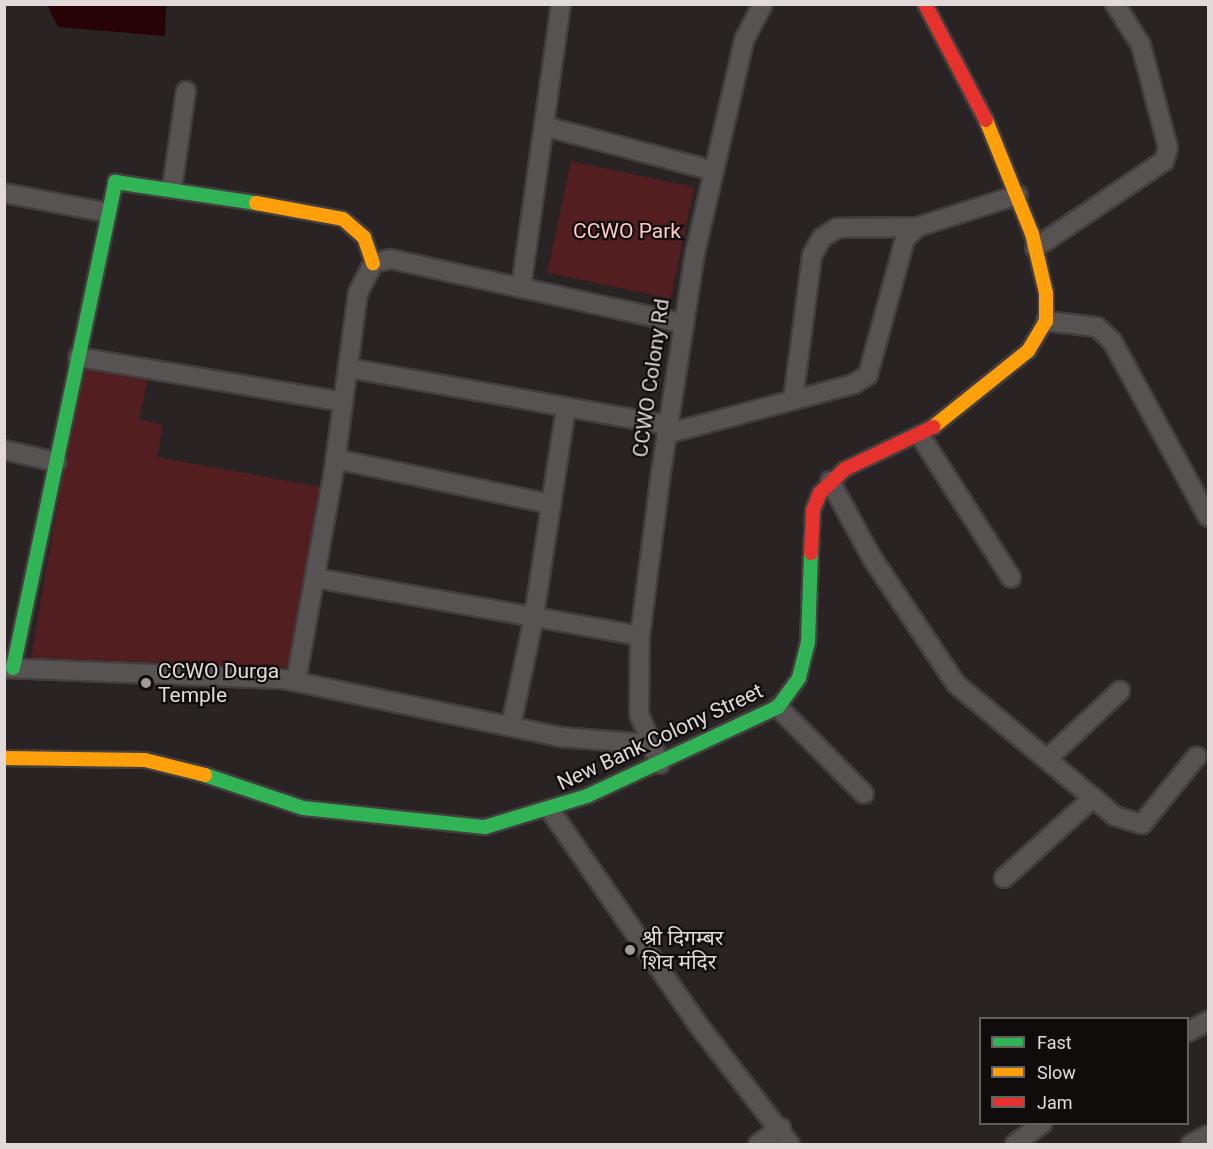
<!DOCTYPE html>
<html>
<head>
<meta charset="utf-8">
<style>
	body { margin:0 }
	#map { position:relative; width:1213px; height:1149px; overflow:hidden; background:#292323; font-family:Roboto,"Noto Sans Devanagari",sans-serif }
	div>[style] { position:absolute }
	.green>* { inset:0; background:#531e20; transform-origin:0 0 }
	.water>* { inset:0; background:#270307 }
	.roads { filter:drop-shadow(2px 0 #433e3e) drop-shadow(-2px 0 #433e3e) drop-shadow(0 2px #433e3e) drop-shadow(0 -2px #433e3e) }
	.street>* { height:18px; margin:-9px; padding:0 9px; transform-origin:9px; border-radius:9px; background:#575353 }
	.fast>* { height:14px; margin:-7px; padding:0 7px; transform-origin:7px; border-radius:7px; background:#30b455 }
	.slow>* { height:14px; margin:-7px; padding:0 7px; transform-origin:7px; border-radius:7px; background:#ff9f0a }
	.jam>* { height:14px; margin:-7px; padding:0 7px; transform-origin:7px; border-radius:7px; background:#e5322d }
	.dots>* { width:16px; height:16px; translate:-50% -50%; box-sizing:border-box; border:3px solid #110c0c; border-radius:50% }
	span { translate:-50% -50%; white-space:nowrap; text-align:center; line-height:1.15; -webkit-text-stroke:4.5px #110c0c; paint-order:stroke }
	.park-label { font-size:21px; color:#fbc9c8 }
	.street-label { font-size:21px; color:#e1dad9 }
	.poi-label { font-size:21px; color:#e1dad9 }
	.left { translate:0 -50%; text-align:left }
	.frame { position:absolute; inset:0; border:6px solid #e1dad9; pointer-events:none }
	.legend { position:absolute; left:979px; top:1017px; width:210px; height:108px; box-sizing:border-box; background:#110c0c; border:2px solid #645e5e; margin:0; padding:8px 10px; list-style:none; font-size:18px; color:#e1dad9 }
	.legend li { display:flex; align-items:center; gap:12px; height:30px }
	.legend b { width:30px; border:2px solid #645e5e }
</style>
</head>
<body>
<div id="map">
	<div class="green">
		<i style="left:571px;top:161px;width:126px;height:114px;rotate:12deg"></i>
		<i style="clip-path:polygon(82px 364px,149px 374px,139px 419px,163px 425px,157px 457px,321px 487px,290px 667px,31px 658px)"></i>
	</div>
	<div class="water">
		<i style="clip-path:polygon(47px 5px,166px 5px,165px 36px,58px 27px)"></i>
	</div>
	<div class="roads">
		<div class="street">
			<i style="left:544px;top:126px;width:176px;rotate:14.8deg"></i>
			<i style="left:172px;top:188px;width:98px;rotate:-81.8deg"></i>
			<i style="left:4px;top:193px;width:103px;rotate:10.7deg"></i>
			<i style="left:1035px;top:248px;width:156px;rotate:-34deg"></i>
			<i style="left:1164px;top:161px;width:14px;rotate:-73deg"></i>
			<i style="left:1168px;top:148px;width:106px;rotate:-104.7deg"></i>
			<i style="left:1141px;top:45px;width:49px;rotate:-122.4deg"></i>
			<i style="left:521px;top:288px;width:287px;rotate:-82deg"></i>
			<i style="left:1046px;top:321px;width:51px;rotate:6.7deg"></i>
			<i style="left:1097px;top:327px;width:21px;rotate:43deg"></i>
			<i style="left:1112px;top:341px;width:200px;rotate:61.4deg"></i>
			<i style="left:78px;top:357px;width:269px;rotate:9.6deg"></i>
			<i style="left:348px;top:368px;width:221px;rotate:10.1deg"></i>
			<i style="left:566px;top:407px;width:212px;rotate:98.7deg"></i>
			<i style="left:534px;top:617px;width:110px;rotate:102deg"></i>
			<i style="left:793px;top:400px;width:146px;rotate:-82.5deg"></i>
			<i style="left:812px;top:255px;width:20px;rotate:-60deg"></i>
			<i style="left:822px;top:238px;width:18px;rotate:-34deg"></i>
			<i style="left:837px;top:228px;width:80px;rotate:-0.7deg"></i>
			<i style="left:566px;top:407px;width:104px;rotate:10deg"></i>
			<i style="left:666px;top:434px;width:195px;rotate:-14.9deg"></i>
			<i style="left:854px;top:384px;width:17px;rotate:-33deg"></i>
			<i style="left:868px;top:375px;width:141px;rotate:-74.8deg"></i>
			<i style="left:905px;top:239px;width:17px;rotate:-45deg"></i>
			<i style="left:917px;top:227px;width:106px;rotate:-17.6deg"></i>
			<i style="left:921px;top:437px;width:167px;rotate:57.4deg"></i>
			<i style="left:4px;top:450px;width:54px;rotate:12.8deg"></i>
			<i style="left:335px;top:459px;width:221px;rotate:11.8deg"></i>
			<i style="left:830px;top:481px;width:88px;rotate:61.4deg"></i>
			<i style="left:872px;top:558px;width:151px;rotate:56.3deg"></i>
			<i style="left:956px;top:684px;width:207px;rotate:39.7deg"></i>
			<i style="left:1115px;top:816px;width:28px;rotate:17deg"></i>
			<i style="left:1142px;top:824px;width:87px;rotate:-51deg"></i>
			<i style="left:315px;top:578px;width:330px;rotate:10.1deg"></i>
			<i style="left:4px;top:668px;width:279px;rotate:2.3deg"></i>
			<i style="left:283px;top:679px;width:283px;rotate:11.8deg"></i>
			<i style="left:560px;top:737px;width:90px;rotate:4.4deg"></i>
			<i style="left:296px;top:681px;width:214px;rotate:-79.8deg"></i>
			<i style="left:334px;top:470px;width:179px;rotate:-82.3deg"></i>
			<i style="left:358px;top:293px;width:34px;rotate:-63deg"></i>
			<i style="left:373px;top:263px;width:17px;rotate:-13deg"></i>
			<i style="left:390px;top:259px;width:299px;rotate:12.4deg"></i>
			<i style="left:778px;top:707px;width:122px;rotate:45.3deg"></i>
			<i style="left:1047px;top:759px;width:100px;rotate:-43deg"></i>
			<i style="left:660px;top:764px;width:54px;rotate:-112.8deg"></i>
			<i style="left:639px;top:714px;width:78px;rotate:-89.3deg"></i>
			<i style="left:640px;top:636px;width:158px;rotate:-82.7deg"></i>
			<i style="left:660px;top:479px;width:229px;rotate:-81.2deg"></i>
			<i style="left:695px;top:253px;width:219px;rotate:-77deg"></i>
			<i style="left:744px;top:40px;width:41px;rotate:-62.2deg"></i>
			<i style="left:550px;top:810px;width:257px;rotate:55.4deg"></i>
			<i style="left:696px;top:1022px;width:154px;rotate:52.4deg"></i>
			<i style="left:1004px;top:878px;width:120px;rotate:-42deg"></i>
			<i style="left:1188px;top:1032px;width:23px;rotate:-29deg"></i>
			<i style="left:758px;top:1144px;width:28px;rotate:-35deg"></i>
			<i style="left:1015px;top:1144px;width:34px;rotate:-37deg"></i>
			<i style="left:1191px;top:1144px;width:19px;rotate:-28deg"></i>
		</div>
		<div class="fast">
			<i style="left:13px;top:668px;width:497px;rotate:-78.1deg"></i>
			<i style="left:115px;top:182px;width:143px;rotate:8.5deg"></i>
			<i style="left:205px;top:775px;width:103px;rotate:18.6deg"></i>
			<i style="left:303px;top:808px;width:183px;rotate:6deg"></i>
			<i style="left:485px;top:827px;width:107px;rotate:-16.9deg"></i>
			<i style="left:587px;top:796px;width:211px;rotate:-25deg"></i>
			<i style="left:778px;top:707px;width:36px;rotate:-54deg"></i>
			<i style="left:799px;top:678px;width:36px;rotate:-76deg"></i>
			<i style="left:808px;top:643px;width:90px;rotate:-88.1deg"></i>
		</div>
		<div class="slow">
			<i style="left:256px;top:203px;width:88px;rotate:10.4deg"></i>
			<i style="left:343px;top:219px;width:28px;rotate:41deg"></i>
			<i style="left:364px;top:237px;width:28px;rotate:71deg"></i>
			<i style="left:933px;top:427px;width:122px;rotate:-38.7deg"></i>
			<i style="left:1028px;top:351px;width:35px;rotate:-59deg"></i>
			<i style="left:1046px;top:321px;width:28px;rotate:-90deg"></i>
			<i style="left:1046px;top:293px;width:61px;rotate:-103.3deg"></i>
			<i style="left:1032px;top:234px;width:123px;rotate:-112deg"></i>
			<i style="left:4px;top:758px;width:141px;rotate:0.8deg"></i>
			<i style="left:145px;top:760px;width:62px;rotate:14deg"></i>
		</div>
		<div class="jam">
			<i style="left:925px;top:4px;width:131px;rotate:62.3deg"></i>
			<i style="left:811px;top:553px;width:43px;rotate:-87.3deg"></i>
			<i style="left:813px;top:510px;width:18px;rotate:-68deg"></i>
			<i style="left:820px;top:493px;width:35px;rotate:-44deg"></i>
			<i style="left:845px;top:469px;width:98px;rotate:-25.5deg"></i>
		</div>
	</div>
	<div class="dots">
		<i style="left:146px;top:683px;background:#a19a99"></i>
		<i style="left:630px;top:950px;background:#a19a99"></i>
	</div>
	<div class="park-label">
		<span style="left:627px;top:231px">CCWO Park</span>
	</div>
	<div class="street-label">
		<span style="left:651px;top:378px;rotate:-82deg">CCWO Colony Rd</span>
		<span style="left:660px;top:737px;rotate:-25deg">New Bank Colony Street</span>
	</div>
	<div class="poi-label">
		<span class="left" style="left:158px;top:683px">CCWO Durga<br>Temple</span>
		<span class="left" style="left:642px;top:950px">श्री दिगम्बर<br>शिव मंदिर</span>
	</div>
	<div class="frame"></div>
	<ul class="legend">
	<li><b style="height:8px;background:#30b455"></b>Fast</li>
	<li><b style="height:8px;background:#ff9f0a"></b>Slow</li>
	<li><b style="height:8px;background:#e5322d"></b>Jam</li>
	</ul>
</div>
</body>
</html>
